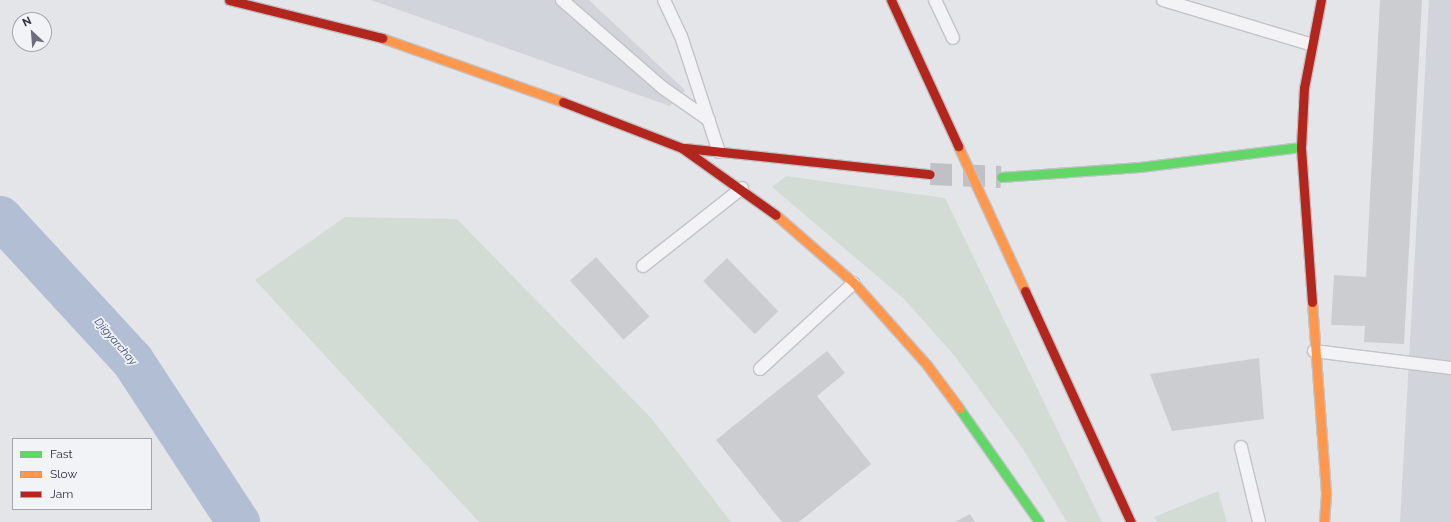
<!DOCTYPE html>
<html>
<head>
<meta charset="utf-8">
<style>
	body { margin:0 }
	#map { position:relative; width:1451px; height:522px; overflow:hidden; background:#e4e5e8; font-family:Raleway,sans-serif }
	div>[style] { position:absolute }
	.built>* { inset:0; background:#d2d4db }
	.green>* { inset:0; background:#d3dcd4 }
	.river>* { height:43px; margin:-21.5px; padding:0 21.5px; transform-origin:21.5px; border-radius:21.5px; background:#b2bed3 }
	.building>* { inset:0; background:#cccdd0; transform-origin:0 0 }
	.secondary-tunnel>* { height:22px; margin-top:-11px; transform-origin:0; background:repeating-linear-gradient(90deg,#bfc1c7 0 22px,transparent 0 33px) }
	.roads { filter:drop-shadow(1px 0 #c2c3c6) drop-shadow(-1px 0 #c2c3c6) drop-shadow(0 1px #c2c3c6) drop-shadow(0 -1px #c2c3c6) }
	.lane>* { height:12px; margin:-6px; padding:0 6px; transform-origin:6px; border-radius:6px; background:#f3f3f5 }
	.fast>* { height:9px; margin:-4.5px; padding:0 4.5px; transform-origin:4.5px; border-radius:4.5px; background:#63d668 }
	.slow>* { height:9px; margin:-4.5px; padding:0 4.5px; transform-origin:4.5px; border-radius:4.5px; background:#ff974d }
	.jam>* { height:9px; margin:-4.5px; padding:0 4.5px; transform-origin:4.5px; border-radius:4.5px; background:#b3261e }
	span { translate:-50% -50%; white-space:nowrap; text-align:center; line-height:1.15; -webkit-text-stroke:3.5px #f2f3f7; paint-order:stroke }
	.water-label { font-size:11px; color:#344a76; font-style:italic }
	.legend { position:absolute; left:12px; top:438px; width:140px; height:72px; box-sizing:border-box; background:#f2f3f7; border:1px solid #a2a5af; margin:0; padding:5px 7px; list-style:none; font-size:12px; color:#2a3042 }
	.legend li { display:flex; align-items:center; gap:8px; height:20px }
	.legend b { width:20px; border:1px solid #a2a5af }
	.north { position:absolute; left:12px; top:12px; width:40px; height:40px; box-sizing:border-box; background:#f2f3f7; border:1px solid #a2a5af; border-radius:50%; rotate:334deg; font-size:11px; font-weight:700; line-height:16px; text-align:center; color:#2a3042 }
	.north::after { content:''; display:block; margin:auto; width:14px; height:18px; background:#6b6f7c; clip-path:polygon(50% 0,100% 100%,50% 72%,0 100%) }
</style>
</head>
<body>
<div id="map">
	<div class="built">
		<i style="clip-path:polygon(371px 0,589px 0,685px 90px,670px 106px)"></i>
		<i style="clip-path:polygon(1429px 0,1451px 0,1451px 522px,1400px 522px)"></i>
	</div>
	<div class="green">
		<i style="clip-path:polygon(786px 176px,945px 198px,1102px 522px,1067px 522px,1021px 446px,954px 355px,904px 299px,772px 187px)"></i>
		<i style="clip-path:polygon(345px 217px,457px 219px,652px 419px,731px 522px,479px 522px,255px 280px)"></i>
		<i style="clip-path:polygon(1218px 491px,1227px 522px,1157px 522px,1154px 517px)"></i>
	</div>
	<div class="river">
		<i style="left:0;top:217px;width:195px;rotate:47.3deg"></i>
		<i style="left:132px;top:360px;width:194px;rotate:56.8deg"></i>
	</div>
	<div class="building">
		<i style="clip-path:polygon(1380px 0,1422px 0,1404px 344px,1364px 342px,1365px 326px,1331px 325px,1334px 275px,1366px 277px)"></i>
		<i style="left:596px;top:257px;width:80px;height:35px;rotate:48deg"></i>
		<i style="left:727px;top:258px;width:74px;height:33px;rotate:46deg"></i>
		<i style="clip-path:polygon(827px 351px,845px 373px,817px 396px,871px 464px,799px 522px,782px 522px,716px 440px)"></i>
		<i style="clip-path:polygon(1259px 358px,1264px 419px,1172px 431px,1150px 374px)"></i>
		<i style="clip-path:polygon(970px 514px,975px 522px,955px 522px)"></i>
	</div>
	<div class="secondary-tunnel">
		<i style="left:930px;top:174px;width:71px;rotate:2.4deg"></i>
	</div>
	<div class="roads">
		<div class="lane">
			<i style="left:562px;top:0;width:134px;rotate:41.1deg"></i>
			<i style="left:663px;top:88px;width:56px;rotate:34.8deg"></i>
			<i style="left:664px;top:0;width:40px;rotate:65deg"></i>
			<i style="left:681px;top:36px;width:122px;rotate:71.9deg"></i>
			<i style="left:935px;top:0;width:42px;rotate:64.7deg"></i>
			<i style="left:1163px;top:0;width:153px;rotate:16.7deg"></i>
			<i style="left:643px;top:266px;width:126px;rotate:-38.2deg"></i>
			<i style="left:1314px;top:351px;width:138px;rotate:7.1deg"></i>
			<i style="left:760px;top:369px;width:127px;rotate:-42.5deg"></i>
			<i style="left:1241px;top:447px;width:77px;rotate:76.5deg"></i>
		</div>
		<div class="fast">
			<i style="left:1001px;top:177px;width:139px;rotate:-4.1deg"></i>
			<i style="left:1140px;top:167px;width:162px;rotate:-7.1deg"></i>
			<i style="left:959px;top:408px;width:139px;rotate:54.9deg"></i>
		</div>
		<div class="slow">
			<i style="left:382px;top:38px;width:192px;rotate:19.5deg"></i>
			<i style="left:958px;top:146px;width:160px;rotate:65.2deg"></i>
			<i style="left:776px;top:215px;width:103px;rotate:41.1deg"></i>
			<i style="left:854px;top:283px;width:110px;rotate:48.3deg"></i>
			<i style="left:927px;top:365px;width:54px;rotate:53.3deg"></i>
			<i style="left:1312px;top:302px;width:193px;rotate:85.8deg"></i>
			<i style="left:1326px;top:494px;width:28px;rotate:94deg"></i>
		</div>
		<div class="jam">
			<i style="left:229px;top:0;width:158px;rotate:13.9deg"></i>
			<i style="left:891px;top:0;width:161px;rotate:65.3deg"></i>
			<i style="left:563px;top:102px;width:128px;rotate:21.1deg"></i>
			<i style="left:682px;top:148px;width:115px;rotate:35.5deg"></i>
			<i style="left:685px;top:148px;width:246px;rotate:6.1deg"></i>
			<i style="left:1025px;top:291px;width:254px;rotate:65.4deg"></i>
			<i style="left:1312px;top:302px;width:155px;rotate:-94.1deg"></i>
			<i style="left:1301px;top:147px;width:59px;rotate:-87.1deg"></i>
			<i style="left:1304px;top:88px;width:90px;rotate:-79.1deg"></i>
		</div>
	</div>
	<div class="water-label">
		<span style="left:115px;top:342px;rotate:49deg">Djigyarchay</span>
	</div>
	<ul class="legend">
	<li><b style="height:5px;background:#63d668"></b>Fast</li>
	<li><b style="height:5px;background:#ff974d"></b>Slow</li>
	<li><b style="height:5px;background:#b3261e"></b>Jam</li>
	</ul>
	<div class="north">N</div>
</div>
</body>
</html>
